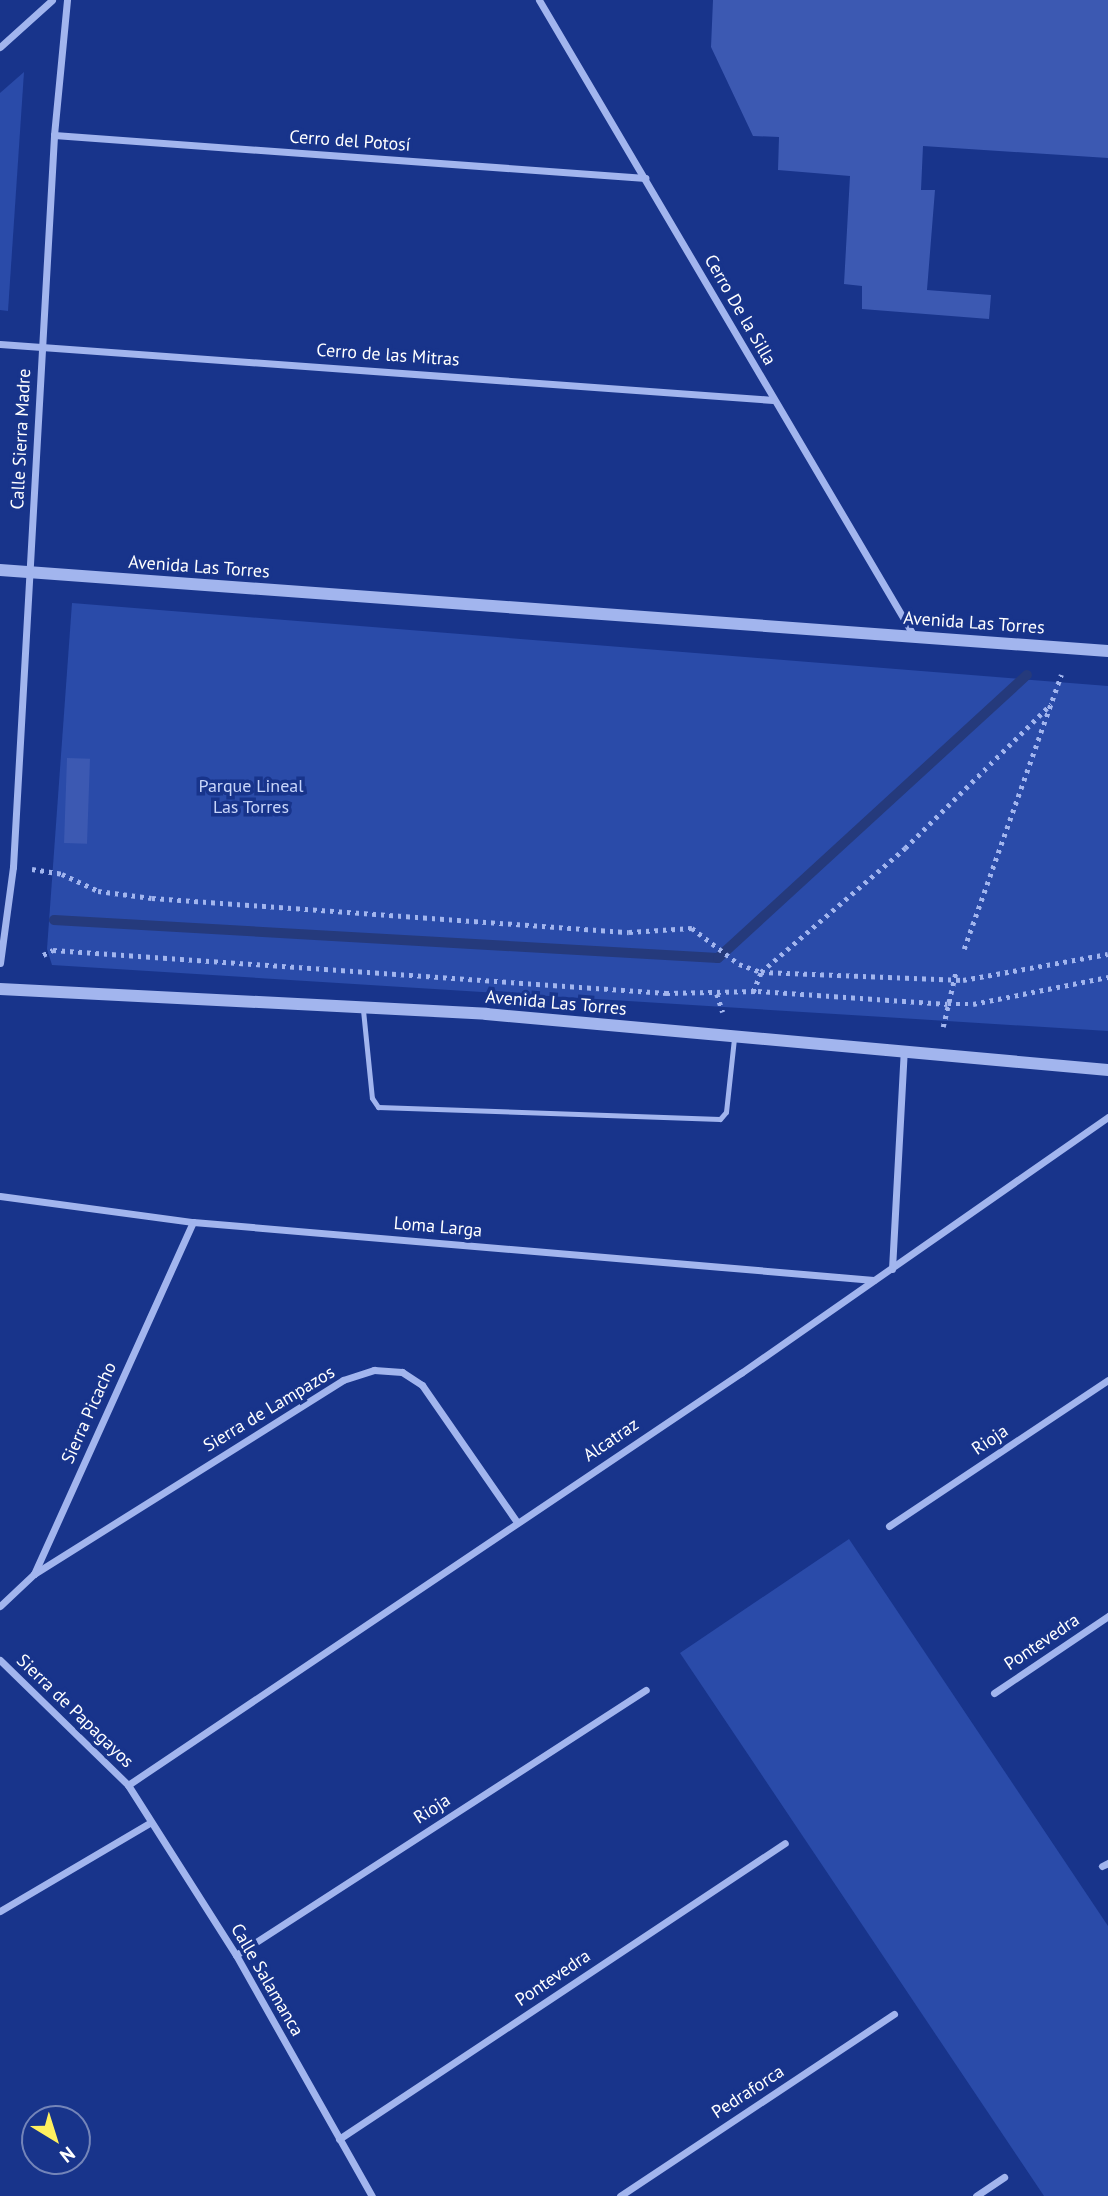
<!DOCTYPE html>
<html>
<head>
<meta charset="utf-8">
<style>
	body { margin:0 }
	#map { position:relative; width:1108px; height:2196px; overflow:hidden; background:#18348b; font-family:"PT Sans",sans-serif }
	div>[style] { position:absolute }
	.green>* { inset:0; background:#2a4ba9 }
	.stream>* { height:10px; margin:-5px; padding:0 5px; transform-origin:5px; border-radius:5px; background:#253a7c }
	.building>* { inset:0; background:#3c59b2; transform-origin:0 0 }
	.path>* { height:4.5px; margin-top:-2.25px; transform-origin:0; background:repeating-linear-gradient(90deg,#a2b5ee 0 3.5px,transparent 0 8.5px) }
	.service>* { height:5px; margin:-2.5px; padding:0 2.5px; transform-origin:2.5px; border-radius:2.5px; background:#a2b5ee }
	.minor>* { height:7px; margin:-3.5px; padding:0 3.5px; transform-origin:3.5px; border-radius:3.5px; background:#a2b5ee }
	.tertiary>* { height:12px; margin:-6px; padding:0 6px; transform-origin:6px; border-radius:6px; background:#a2b5ee }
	span { translate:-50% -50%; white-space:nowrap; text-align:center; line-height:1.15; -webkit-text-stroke:7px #18348b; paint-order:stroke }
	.street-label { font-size:18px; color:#fff }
	.park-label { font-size:18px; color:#c8d5fa }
	.north { position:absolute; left:21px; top:2105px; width:70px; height:70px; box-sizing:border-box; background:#18348b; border:2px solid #7485b9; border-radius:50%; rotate:142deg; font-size:19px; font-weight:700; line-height:28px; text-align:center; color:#fff }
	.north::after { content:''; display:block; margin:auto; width:24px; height:32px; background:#fff05f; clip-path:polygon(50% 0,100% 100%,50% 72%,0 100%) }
</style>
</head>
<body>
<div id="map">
	<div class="green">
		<i style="clip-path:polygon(24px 72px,8px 311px,0 310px,0 93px)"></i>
		<i style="clip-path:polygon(72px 603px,1108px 686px,1108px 1031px,52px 965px,47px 949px)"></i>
		<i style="clip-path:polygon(849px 1539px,1108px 1926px,1108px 2196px,1044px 2196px,680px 1653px)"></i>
	</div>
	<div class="stream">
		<i style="left:54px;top:920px;width:665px;rotate:3.28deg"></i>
		<i style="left:718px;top:958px;width:419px;rotate:-42.5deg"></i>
	</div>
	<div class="building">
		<i style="clip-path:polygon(713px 0,1108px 0,1108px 158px,923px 146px,921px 190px,935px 190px,927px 290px,991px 295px,989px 319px,862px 309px,862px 286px,844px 284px,850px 176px,778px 170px,779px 137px,753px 136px,711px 47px)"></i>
		<i style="left:67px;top:758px;width:23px;height:85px;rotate:2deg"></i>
	</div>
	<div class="path">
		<i style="left:32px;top:869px;width:30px;rotate:9deg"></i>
		<i style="left:62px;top:874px;width:40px;rotate:25deg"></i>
		<i style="left:98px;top:891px;width:54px;rotate:7.4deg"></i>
		<i style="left:152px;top:898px;width:478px;rotate:4.1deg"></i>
		<i style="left:629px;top:932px;width:63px;rotate:-3.6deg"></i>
		<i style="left:692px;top:928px;width:59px;rotate:37.5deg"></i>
		<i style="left:739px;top:964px;width:23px;rotate:20deg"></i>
		<i style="left:761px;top:972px;width:202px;rotate:2.3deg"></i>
		<i style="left:963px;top:980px;width:147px;rotate:-10.2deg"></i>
		<i style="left:964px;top:949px;width:291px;rotate:-70.5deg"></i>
		<i style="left:43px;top:955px;width:11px;rotate:-27deg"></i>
		<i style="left:53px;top:950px;width:615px;rotate:4.01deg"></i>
		<i style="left:666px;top:993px;width:92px;rotate:-1.2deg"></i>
		<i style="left:758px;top:991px;width:190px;rotate:3.9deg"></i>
		<i style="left:948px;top:1004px;width:25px"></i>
		<i style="left:973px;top:1004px;width:138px;rotate:-11.3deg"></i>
		<i style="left:753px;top:992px;width:22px;rotate:-68deg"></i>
		<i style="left:761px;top:972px;width:190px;rotate:-40.7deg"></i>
		<i style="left:905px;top:848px;width:205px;rotate:-44.6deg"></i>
		<i style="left:717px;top:994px;width:19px;rotate:72deg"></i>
		<i style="left:943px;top:1027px;width:57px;rotate:-76.9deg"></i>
	</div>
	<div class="service">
		<i style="left:363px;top:1010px;width:88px;rotate:84.2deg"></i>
		<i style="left:372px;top:1098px;width:11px;rotate:56deg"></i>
		<i style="left:378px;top:1107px;width:342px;rotate:2deg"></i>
		<i style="left:720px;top:1119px;width:9px;rotate:-49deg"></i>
		<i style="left:726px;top:1112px;width:74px;rotate:-83.8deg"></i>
	</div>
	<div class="minor">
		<i style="left:539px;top:0;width:738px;rotate:59.48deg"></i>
		<i style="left:0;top:47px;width:70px;rotate:-42.1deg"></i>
		<i style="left:54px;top:135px;width:593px;rotate:4.16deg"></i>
		<i style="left:0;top:344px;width:775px;rotate:4.14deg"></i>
		<i style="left:0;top:963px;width:97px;rotate:-82.3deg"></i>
		<i style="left:13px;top:867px;width:733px;rotate:-86.79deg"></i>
		<i style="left:54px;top:135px;width:136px;rotate:-84.5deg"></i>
		<i style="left:0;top:1196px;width:195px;rotate:7.7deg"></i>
		<i style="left:193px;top:1222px;width:683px;rotate:4.87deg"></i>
		<i style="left:892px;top:1269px;width:220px;rotate:-86.9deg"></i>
		<i style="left:889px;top:1526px;width:263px;rotate:-33.7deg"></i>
		<i style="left:34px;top:1574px;width:365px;rotate:-32.1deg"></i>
		<i style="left:343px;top:1380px;width:33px;rotate:-18deg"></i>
		<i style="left:374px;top:1370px;width:28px;rotate:4deg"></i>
		<i style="left:402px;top:1372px;width:24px;rotate:33deg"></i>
		<i style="left:422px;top:1385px;width:167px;rotate:55.3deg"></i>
		<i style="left:0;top:1606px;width:47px;rotate:-43.3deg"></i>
		<i style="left:34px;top:1574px;width:386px;rotate:-65.7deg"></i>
		<i style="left:0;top:1660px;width:179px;rotate:44.3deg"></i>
		<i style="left:128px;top:1785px;width:201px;rotate:57.6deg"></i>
		<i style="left:236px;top:1955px;width:277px;rotate:60.6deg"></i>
		<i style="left:994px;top:1693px;width:138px;rotate:-34deg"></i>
		<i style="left:128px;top:1785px;width:739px;rotate:-33.91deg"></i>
		<i style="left:741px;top:1373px;width:447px;rotate:-34.9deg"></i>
		<i style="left:1102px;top:1866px;width:7px;rotate:-27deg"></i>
		<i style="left:0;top:1911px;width:175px;rotate:-30.5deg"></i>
		<i style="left:236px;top:1955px;width:488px;rotate:-32.9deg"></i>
		<i style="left:339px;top:2139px;width:535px;rotate:-33.57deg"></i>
		<i style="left:620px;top:2196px;width:329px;rotate:-33.6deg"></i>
		<i style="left:976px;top:2196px;width:34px;rotate:-34deg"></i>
	</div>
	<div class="tertiary">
		<i style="left:0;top:570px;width:1111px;rotate:4.18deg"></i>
		<i style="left:0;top:989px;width:487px;rotate:2.9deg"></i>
		<i style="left:486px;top:1014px;width:625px;rotate:5.14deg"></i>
	</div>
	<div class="street-label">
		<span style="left:350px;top:141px;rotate:4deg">Cerro del Potosí</span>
		<span style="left:740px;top:310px;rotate:60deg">Cerro De la Silla</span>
		<span style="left:388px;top:355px;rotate:4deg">Cerro de las Mitras</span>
		<span style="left:21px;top:439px;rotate:-87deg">Calle Sierra Madre</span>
		<span style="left:199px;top:567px;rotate:4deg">Avenida Las Torres</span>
		<span style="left:974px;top:623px;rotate:4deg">Avenida Las Torres</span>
		<span style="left:556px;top:1003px;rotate:5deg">Avenida Las Torres</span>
		<span style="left:438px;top:1227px;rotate:5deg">Loma Larga</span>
		<span style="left:269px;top:1409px;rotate:-31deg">Sierra de Lampazos</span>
		<span style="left:89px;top:1413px;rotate:-66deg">Sierra Picacho</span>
		<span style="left:611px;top:1440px;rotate:-34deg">Alcatraz</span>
		<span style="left:990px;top:1440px;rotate:-34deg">Rioja</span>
		<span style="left:1042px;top:1642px;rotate:-34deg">Pontevedra</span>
		<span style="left:75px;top:1711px;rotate:44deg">Sierra de Papagayos</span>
		<span style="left:432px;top:1809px;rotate:-33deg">Rioja</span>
		<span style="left:553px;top:1978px;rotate:-34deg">Pontevedra</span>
		<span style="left:267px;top:1980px;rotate:60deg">Calle Salamanca</span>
		<span style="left:748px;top:2092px;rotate:-33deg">Pedraforca</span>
	</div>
	<div class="park-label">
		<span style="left:251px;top:797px">Parque Lineal<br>Las Torres</span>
	</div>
	<div class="north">N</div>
</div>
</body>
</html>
